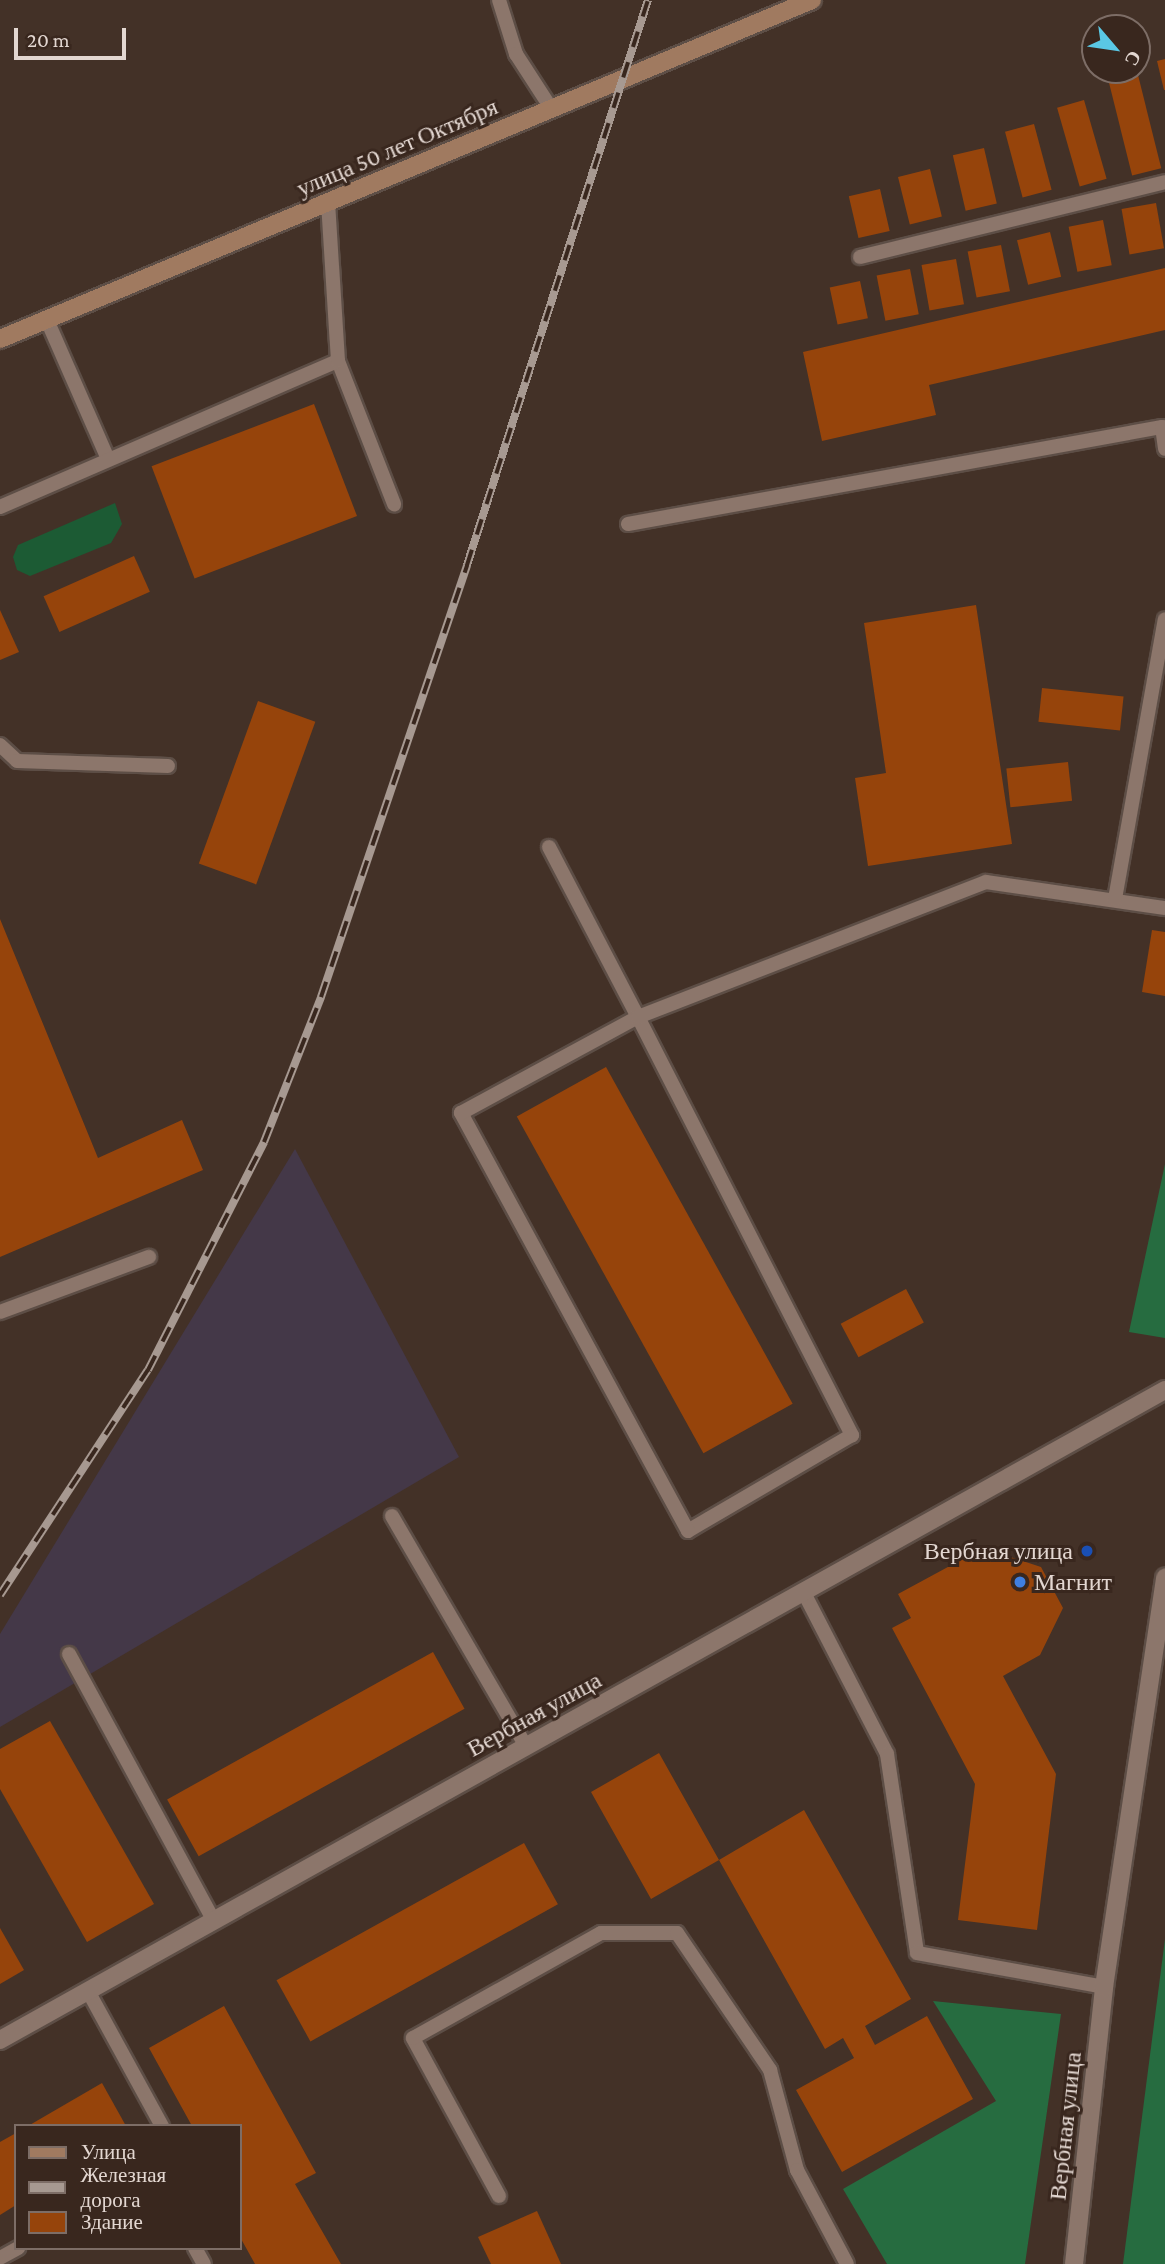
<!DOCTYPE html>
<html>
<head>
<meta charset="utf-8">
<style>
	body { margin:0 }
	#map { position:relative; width:1165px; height:2264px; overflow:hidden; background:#433127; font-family:"Crimson Pro",serif }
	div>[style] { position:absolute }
	.industrial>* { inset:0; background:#443848 }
	.green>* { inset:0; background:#1c5b34 }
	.forest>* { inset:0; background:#266c40 }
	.building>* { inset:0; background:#96440b; transform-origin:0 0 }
	.roads { filter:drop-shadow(2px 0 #5d4e46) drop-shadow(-2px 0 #5d4e46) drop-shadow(0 2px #5d4e46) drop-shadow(0 -2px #5d4e46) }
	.service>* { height:14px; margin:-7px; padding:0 7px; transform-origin:7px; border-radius:7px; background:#8c766b }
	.minor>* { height:18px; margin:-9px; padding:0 9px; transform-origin:9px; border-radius:9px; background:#8c766b }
	.secondary>* { height:18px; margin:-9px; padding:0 9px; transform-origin:9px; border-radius:9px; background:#a07a60 }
	.rail>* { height:8px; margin-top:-4px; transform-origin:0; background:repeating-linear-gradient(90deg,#39271e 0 16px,#a79991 0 32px); box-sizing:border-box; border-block:2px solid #a79991 }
	.dots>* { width:19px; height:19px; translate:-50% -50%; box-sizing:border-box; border:4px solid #39271e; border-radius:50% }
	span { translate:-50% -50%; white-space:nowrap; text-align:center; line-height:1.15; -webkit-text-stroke:6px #39271e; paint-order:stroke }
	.street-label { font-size:24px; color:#e3d7d1 }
	.poi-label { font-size:24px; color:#e3d7d1 }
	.right { translate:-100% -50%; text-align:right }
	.left { translate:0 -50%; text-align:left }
	.legend { position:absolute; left:14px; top:2124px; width:228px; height:126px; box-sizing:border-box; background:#39271e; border:2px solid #7d6d66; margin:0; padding:9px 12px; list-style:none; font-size:21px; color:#e3d7d1 }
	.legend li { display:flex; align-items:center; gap:14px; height:35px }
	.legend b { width:35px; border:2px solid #7d6d66 }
	.north { position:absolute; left:1081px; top:14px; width:70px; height:70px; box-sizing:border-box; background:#39271e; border:2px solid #7d6d66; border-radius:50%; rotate:119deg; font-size:19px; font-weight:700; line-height:28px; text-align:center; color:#e3d7d1 }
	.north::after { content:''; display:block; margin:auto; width:24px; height:32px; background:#5ac8e5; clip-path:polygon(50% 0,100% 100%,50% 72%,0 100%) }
	.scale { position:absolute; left:14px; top:28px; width:112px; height:32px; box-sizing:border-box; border:4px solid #e3d7d1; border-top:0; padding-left:9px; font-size:21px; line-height:24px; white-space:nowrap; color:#e3d7d1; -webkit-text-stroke:5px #39271e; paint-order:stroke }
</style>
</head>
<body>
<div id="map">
	<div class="industrial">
		<i style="clip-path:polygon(295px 1149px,459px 1457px,0 1727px,0 1634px)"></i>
	</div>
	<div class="green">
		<i style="clip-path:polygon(115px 503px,122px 524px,111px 543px,30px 576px,17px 570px,13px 557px,18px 545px)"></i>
	</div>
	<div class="forest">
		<i style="clip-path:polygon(1165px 1164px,1165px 1338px,1129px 1332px)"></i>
		<i style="clip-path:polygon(1165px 1939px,1165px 2264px,1123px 2264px)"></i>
		<i style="clip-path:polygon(933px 2001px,1061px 2014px,1025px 2264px,887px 2264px,843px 2189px,996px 2101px)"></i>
	</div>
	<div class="building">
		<i style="clip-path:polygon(1165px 59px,1165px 90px,1164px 90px,1157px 61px)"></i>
		<i style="left:1138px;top:75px;width:96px;height:30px;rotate:76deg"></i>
		<i style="left:1084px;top:100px;width:82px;height:28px;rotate:74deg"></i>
		<i style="left:1034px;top:124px;width:68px;height:30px;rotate:75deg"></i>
		<i style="left:984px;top:148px;width:57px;height:32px;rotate:77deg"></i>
		<i style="left:930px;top:169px;width:49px;height:33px;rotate:76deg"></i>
		<i style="left:880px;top:189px;width:43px;height:32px;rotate:77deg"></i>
		<i style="left:1156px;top:203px;width:46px;height:35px;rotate:80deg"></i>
		<i style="left:1103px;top:220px;width:46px;height:35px;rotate:79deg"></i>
		<i style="left:1050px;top:232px;width:46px;height:34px;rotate:76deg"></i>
		<i style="left:1001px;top:245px;width:47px;height:34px;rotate:79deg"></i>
		<i style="left:956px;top:259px;width:46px;height:35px;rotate:80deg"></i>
		<i style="clip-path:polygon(1165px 268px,1165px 330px,929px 385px,936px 415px,822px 441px,803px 352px)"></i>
		<i style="left:910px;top:269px;width:46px;height:34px;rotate:79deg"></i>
		<i style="left:860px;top:281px;width:38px;height:31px;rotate:78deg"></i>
		<i style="left:314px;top:404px;width:120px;height:174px;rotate:69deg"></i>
		<i style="left:134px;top:556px;width:39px;height:99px;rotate:66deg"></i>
		<i style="clip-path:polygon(976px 605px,1012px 844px,868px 866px,855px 778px,886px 773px,864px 623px)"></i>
		<i style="clip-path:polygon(0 610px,19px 652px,0 660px)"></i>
		<i style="left:1042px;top:688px;width:82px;height:34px;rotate:6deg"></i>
		<i style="left:258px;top:701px;width:61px;height:173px;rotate:20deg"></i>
		<i style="left:1068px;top:762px;width:39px;height:62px;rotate:84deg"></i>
		<i style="clip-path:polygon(0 919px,98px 1158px,182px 1120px,203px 1170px,0 1257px)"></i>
		<i style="clip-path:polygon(1152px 930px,1165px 932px,1165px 996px,1142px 992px)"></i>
		<i style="left:606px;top:1067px;width:385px;height:102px;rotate:61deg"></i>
		<i style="left:906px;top:1289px;width:38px;height:74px;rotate:62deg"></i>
		<i style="clip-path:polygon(983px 1548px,1041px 1567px,1063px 1608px,1040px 1655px,1003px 1676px,1056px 1774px,1037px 1930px,958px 1920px,975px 1784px,892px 1628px,911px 1618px,898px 1594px)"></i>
		<i style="left:433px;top:1652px;width:65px;height:304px;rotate:61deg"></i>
		<i style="clip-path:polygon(50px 1721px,154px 1904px,87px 1942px,0 1789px,0 1749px)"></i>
		<i style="clip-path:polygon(659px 1753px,719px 1860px,804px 1810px,911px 1999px,865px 2026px,875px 2045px,927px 2016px,973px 2099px,842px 2172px,796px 2090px,854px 2058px,843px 2038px,825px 2049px,719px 1860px,651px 1899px,591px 1792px)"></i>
		<i style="left:524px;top:1843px;width:70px;height:283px;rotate:61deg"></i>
		<i style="clip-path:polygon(0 1928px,24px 1970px,0 1984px)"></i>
		<i style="clip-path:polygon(224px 2006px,316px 2173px,295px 2184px,341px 2264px,255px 2264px,240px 2237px,240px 2126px,192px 2126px,149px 2048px)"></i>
		<i style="clip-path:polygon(102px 2083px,126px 2126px,28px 2126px)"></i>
		<i style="clip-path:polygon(16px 2133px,16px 2205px,0 2215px,0 2142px)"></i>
		<i style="clip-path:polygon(537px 2211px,561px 2264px,491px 2264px,478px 2237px)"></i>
	</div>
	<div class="roads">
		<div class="service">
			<i style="left:499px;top:0;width:57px;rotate:72.5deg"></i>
			<i style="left:516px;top:54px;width:64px;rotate:57.1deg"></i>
			<i style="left:860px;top:257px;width:314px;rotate:-13.8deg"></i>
			<i style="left:47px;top:320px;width:152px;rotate:66.3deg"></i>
			<i style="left:338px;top:361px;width:154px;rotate:68.6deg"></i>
			<i style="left:0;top:507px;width:368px;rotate:-23.4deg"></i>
			<i style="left:338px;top:361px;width:159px;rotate:-93.6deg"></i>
			<i style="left:628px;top:524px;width:543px;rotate:-10.3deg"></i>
			<i style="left:1162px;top:427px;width:22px;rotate:82deg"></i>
			<i style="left:0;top:745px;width:23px;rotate:43deg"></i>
			<i style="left:17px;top:761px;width:151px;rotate:1.9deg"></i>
			<i style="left:549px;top:847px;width:192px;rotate:62.4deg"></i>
			<i style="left:638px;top:1017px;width:470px;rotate:62.9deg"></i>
			<i style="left:852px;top:1435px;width:190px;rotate:149.7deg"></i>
			<i style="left:688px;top:1531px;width:476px;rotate:-118.5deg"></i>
			<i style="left:461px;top:1113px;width:201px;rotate:-28.5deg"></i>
			<i style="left:638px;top:1017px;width:373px;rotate:-21.2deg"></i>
			<i style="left:986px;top:882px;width:181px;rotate:8.3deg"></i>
			<i style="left:1115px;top:899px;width:284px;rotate:-79.9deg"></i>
			<i style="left:0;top:1312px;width:159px;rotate:-20.3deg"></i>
			<i style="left:392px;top:1516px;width:266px;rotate:59.8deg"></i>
			<i style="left:803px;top:1591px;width:183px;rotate:62.7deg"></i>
			<i style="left:887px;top:1754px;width:201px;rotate:81.4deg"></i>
			<i style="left:917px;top:1953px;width:190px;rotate:10.3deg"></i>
			<i style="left:69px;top:1654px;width:304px;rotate:61.5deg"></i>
			<i style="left:88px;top:1991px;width:154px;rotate:61.3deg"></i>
			<i style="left:499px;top:2196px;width:180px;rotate:-118.6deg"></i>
			<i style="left:413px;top:2038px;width:215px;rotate:-29.2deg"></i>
			<i style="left:601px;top:1933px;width:76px"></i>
			<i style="left:677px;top:1933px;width:166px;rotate:55.8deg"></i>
			<i style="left:770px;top:2070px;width:104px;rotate:74.9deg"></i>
			<i style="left:797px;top:2170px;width:106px;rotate:62deg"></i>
			<i style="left:195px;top:2248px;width:18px;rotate:61deg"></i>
			<i style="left:0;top:2258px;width:21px;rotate:-29deg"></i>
		</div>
		<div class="minor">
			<i style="left:0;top:2040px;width:1334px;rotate:-29.16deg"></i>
			<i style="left:1074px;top:2264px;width:279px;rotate:-83.8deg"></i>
			<i style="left:1104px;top:1987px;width:414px;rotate:-81.5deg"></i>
		</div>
		<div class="secondary">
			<i style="left:0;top:339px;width:880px;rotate:-22.66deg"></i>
		</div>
	</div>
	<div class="rail">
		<i style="left:0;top:1595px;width:269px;rotate:-56.7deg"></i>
		<i style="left:148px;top:1370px;width:256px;rotate:-63deg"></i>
		<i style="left:264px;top:1142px;width:156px;rotate:-68.5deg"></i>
		<i style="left:321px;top:997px;width:456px;rotate:-71.3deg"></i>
		<i style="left:467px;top:565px;width:593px;rotate:-72.24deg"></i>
	</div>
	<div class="dots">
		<i style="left:1087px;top:1551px;background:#1a4fb4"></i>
		<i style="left:1020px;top:1582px;background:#3f7fe0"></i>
	</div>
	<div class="street-label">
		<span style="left:397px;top:147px;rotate:-23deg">улица 50 лет Октября</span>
		<span style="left:534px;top:1714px;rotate:-29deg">Вербная улица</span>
		<span style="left:1065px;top:2126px;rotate:-84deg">Вербная улица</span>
	</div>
	<div class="poi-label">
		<span class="right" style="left:1073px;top:1551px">Вербная улица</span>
		<span class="left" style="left:1034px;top:1582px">Магнит</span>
	</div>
	<ul class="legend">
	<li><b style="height:9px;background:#a07a60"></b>Улица</li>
	<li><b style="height:9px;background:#a79991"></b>Железная дорога</li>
	<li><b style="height:19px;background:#96440b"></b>Здание</li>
	</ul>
	<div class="north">С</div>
	<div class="scale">20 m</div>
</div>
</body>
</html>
